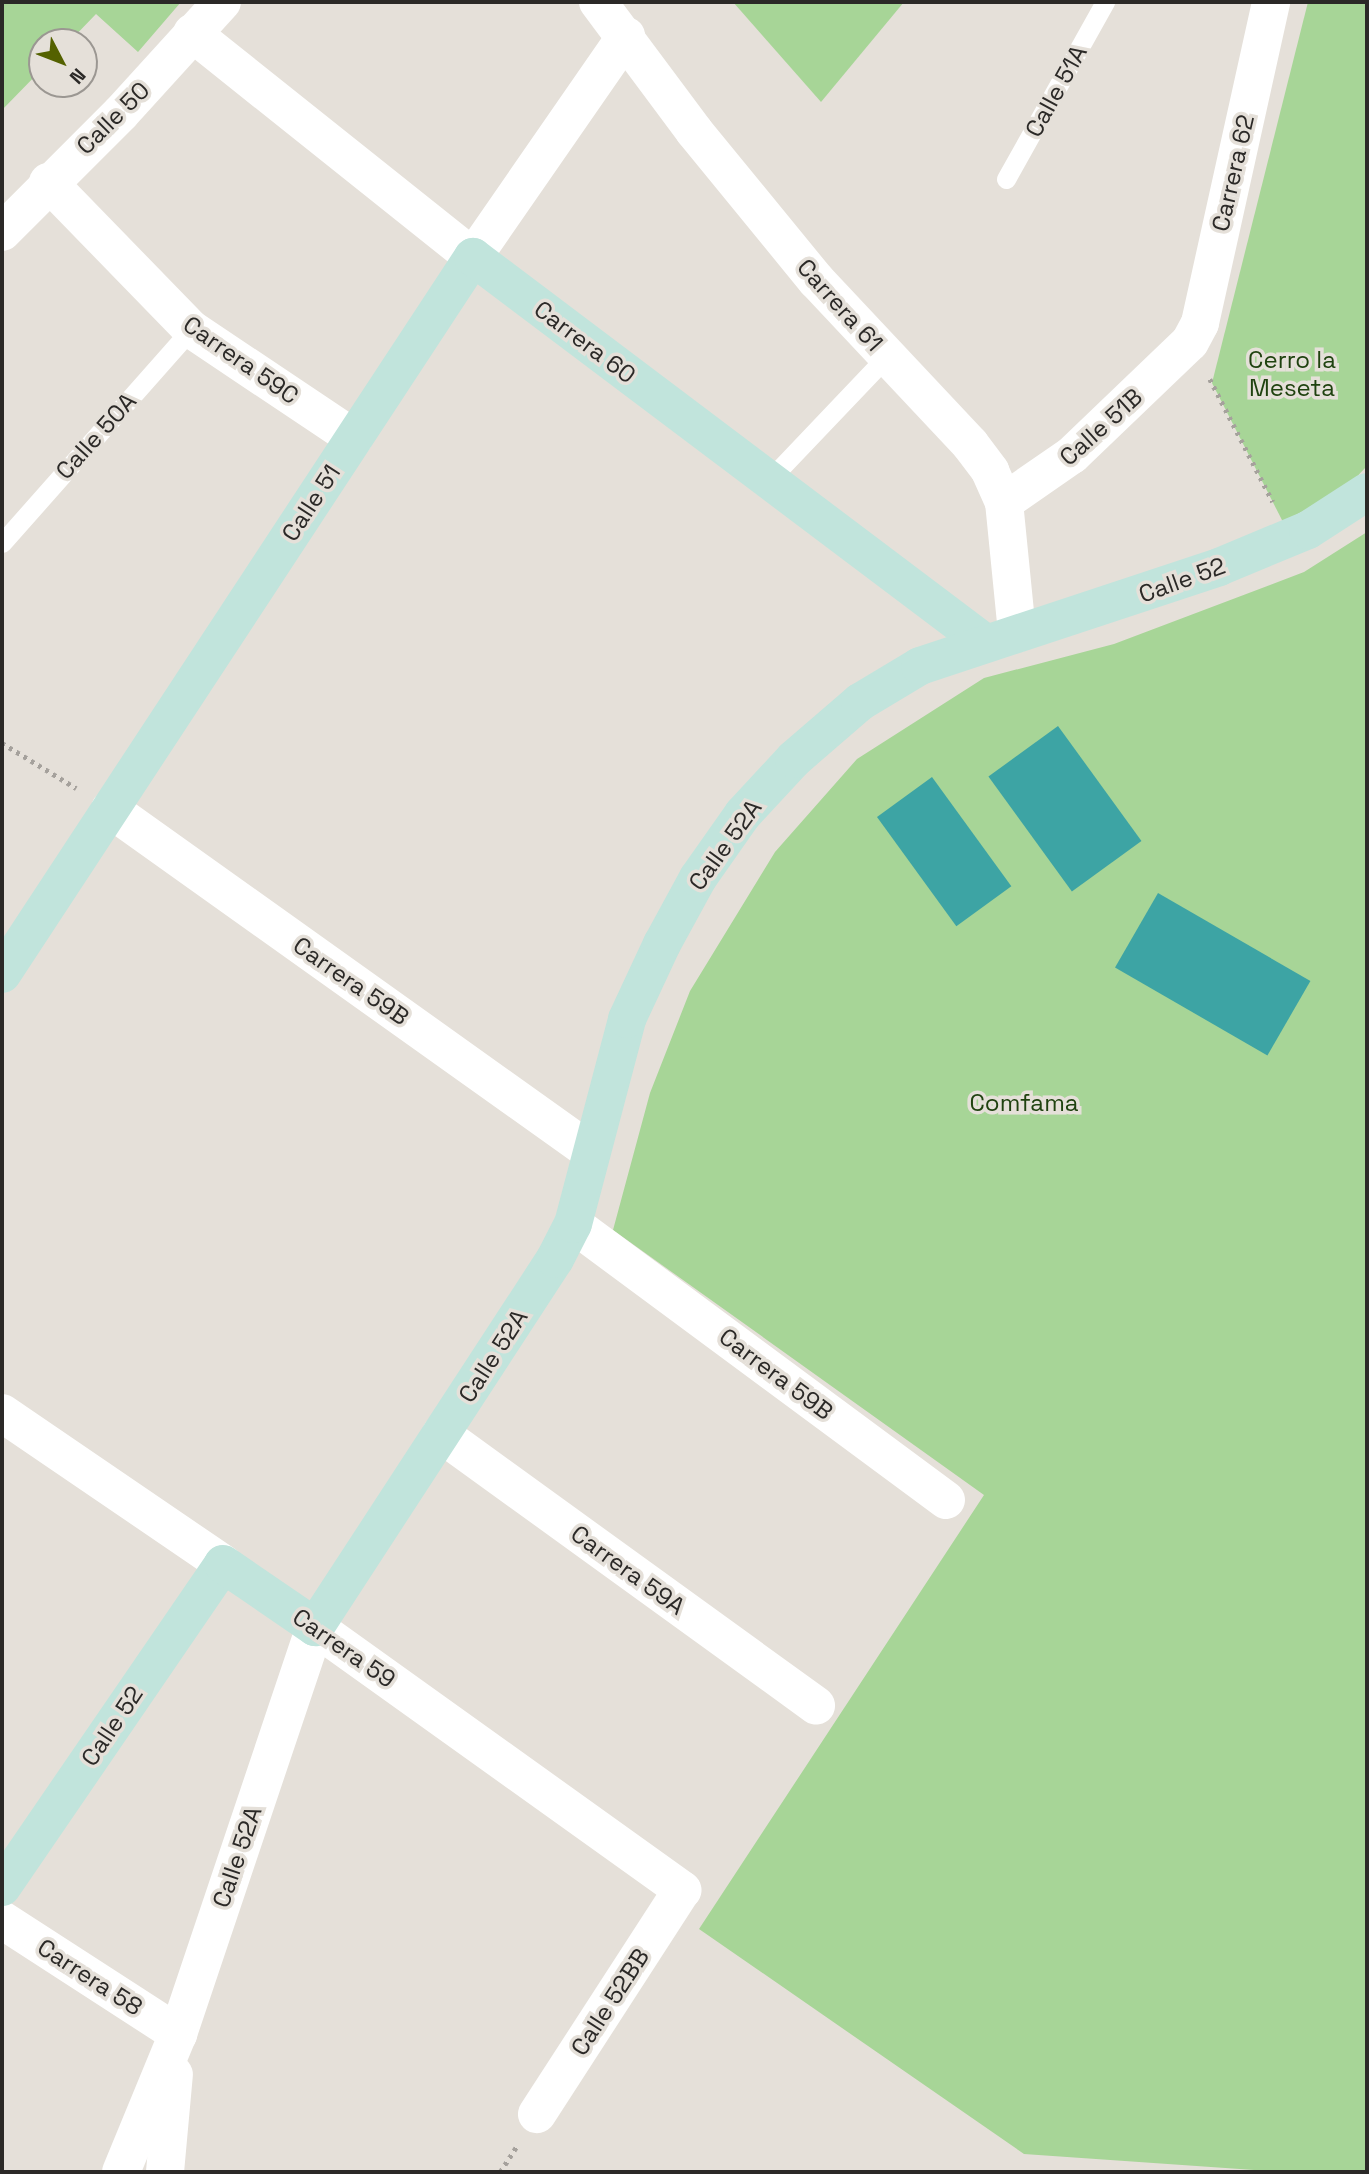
<!DOCTYPE html>
<html>
<head>
<meta charset="utf-8">
<style>
	body { margin:0 }
	#map { position:relative; width:1369px; height:2174px; overflow:hidden; background:#e5e0d9; font-family:"Space Grotesk",sans-serif }
	div>[style] { position:absolute }
	.green>* { inset:0; background:#a7d597 }
	.water>* { inset:0; background:#3da4a4; transform-origin:0 0 }
	.path>* { height:4.5px; margin-top:-2.25px; transform-origin:0; background:repeating-linear-gradient(90deg,#a5a19c 0 3.5px,transparent 0 8.5px) }
	.lane>* { height:19px; margin:-9.5px; padding:0 9.5px; transform-origin:9.5px; border-radius:9.5px; background:#fff }
	.street>* { height:38px; margin:-19px; padding:0 19px; transform-origin:19px; border-radius:19px; background:#fff }
	.secondary>* { height:38px; margin:-19px; padding:0 19px; transform-origin:19px; border-radius:19px; background:#c1e4dc }
	span { translate:-50% -50%; white-space:nowrap; text-align:center; line-height:1.15; -webkit-text-stroke:7px #e5e0d9; paint-order:stroke }
	.street-label { font-size:24px; color:#2b2927 }
	.park-label { font-size:24px; color:#1f420f }
	.frame { position:absolute; inset:0; border:4px solid #2b2927; pointer-events:none }
	.north { position:absolute; left:28px; top:28px; width:70px; height:70px; box-sizing:border-box; background:#e5e0d9; border:2px solid #9b9792; border-radius:50%; rotate:132deg; font-size:19px; font-weight:700; line-height:28px; text-align:center; color:#2b2927 }
	.north::after { content:''; display:block; margin:auto; width:24px; height:32px; background:#546100; clip-path:polygon(50% 0,100% 100%,50% 72%,0 100%) }
</style>
</head>
<body>
<div id="map">
	<div class="green">
		<i style="clip-path:polygon(2px 2px,181px 2px,138px 52px,96px 14px,69px 42px,42px 42px,42px 69px,2px 110px)"></i>
		<i style="clip-path:polygon(733px 2px,904px 2px,821px 102px)"></i>
		<i style="clip-path:polygon(1308px 2px,1367px 2px,1367px 466px,1346px 488px,1283px 522px,1212px 383px)"></i>
		<i style="clip-path:polygon(1367px 532px,1367px 2172px,1283px 2172px,1024px 2154px,699px 1929px,984px 1495px,613px 1230px,650px 1093px,690px 991px,775px 852px,857px 759px,984px 678px,1114px 644px,1304px 572px)"></i>
	</div>
	<div class="water">
		<i style="left:1058px;top:726px;width:142px;height:86px;rotate:54deg"></i>
		<i style="left:932px;top:777px;width:135px;height:68px;rotate:54deg"></i>
		<i style="left:1158px;top:893px;width:176px;height:86px;rotate:30deg"></i>
	</div>
	<div class="path">
		<i style="left:1210px;top:379px;width:138px;rotate:62.9deg"></i>
		<i style="left:2px;top:743px;width:87px;rotate:31.3deg"></i>
		<i style="left:500px;top:2172px;width:30px;rotate:-57deg"></i>
	</div>
	<div class="lane">
		<i style="left:1006px;top:179px;width:203px;rotate:-60.8deg"></i>
		<i style="left:769px;top:480px;width:170px;rotate:-46.4deg"></i>
		<i style="left:2px;top:543px;width:286px;rotate:-48.5deg"></i>
	</div>
	<div class="street">
		<i style="left:598px;top:2px;width:161px;rotate:53.3deg"></i>
		<i style="left:694px;top:131px;width:193px;rotate:50.7deg"></i>
		<i style="left:816px;top:280px;width:225px;rotate:46.8deg"></i>
		<i style="left:970px;top:444px;width:34px;rotate:53deg"></i>
		<i style="left:990px;top:471px;width:34px;rotate:66deg"></i>
		<i style="left:1004px;top:502px;width:132px;rotate:84.3deg"></i>
		<i style="left:192px;top:33px;width:359px;rotate:38.6deg"></i>
		<i style="left:473px;top:257px;width:269px;rotate:-55.3deg"></i>
		<i style="left:48px;top:182px;width:205px;rotate:45.8deg"></i>
		<i style="left:191px;top:329px;width:196px;rotate:33.8deg"></i>
		<i style="left:2px;top:232px;width:168px;rotate:-45deg"></i>
		<i style="left:121px;top:113px;width:150px;rotate:-47.7deg"></i>
		<i style="left:1004px;top:502px;width:83px;rotate:-34.7deg"></i>
		<i style="left:1072px;top:455px;width:163px;rotate:-43.8deg"></i>
		<i style="left:1190px;top:342px;width:21px;rotate:-62deg"></i>
		<i style="left:1200px;top:323px;width:329px;rotate:-77.5deg"></i>
		<i style="left:110px;top:809px;width:591px;rotate:35.49deg"></i>
		<i style="left:573px;top:1224px;width:464px;rotate:36.5deg"></i>
		<i style="left:2px;top:1413px;width:268px;rotate:34.3deg"></i>
		<i style="left:441px;top:1434px;width:463px;rotate:35.9deg"></i>
		<i style="left:2px;top:1920px;width:210px;rotate:32.9deg"></i>
		<i style="left:121px;top:2172px;width:149px;rotate:-67.6deg"></i>
		<i style="left:178px;top:2034px;width:429px;rotate:-71.4deg"></i>
		<i style="left:315px;top:1627px;width:452px;rotate:35.6deg"></i>
		<i style="left:682px;top:1890px;width:267px;rotate:122.9deg"></i>
		<i style="left:165px;top:2172px;width:98px;rotate:-84.8deg"></i>
	</div>
	<div class="secondary">
		<i style="left:2px;top:974px;width:858px;rotate:-56.7deg"></i>
		<i style="left:473px;top:257px;width:640px;rotate:37deg"></i>
		<i style="left:2px;top:1887px;width:391px;rotate:-55.6deg"></i>
		<i style="left:223px;top:1564px;width:112px;rotate:34.4deg"></i>
		<i style="left:315px;top:1627px;width:439px;rotate:-56.9deg"></i>
		<i style="left:555px;top:1259px;width:39px;rotate:-63deg"></i>
		<i style="left:573px;top:1224px;width:212px;rotate:-75.2deg"></i>
		<i style="left:627px;top:1019px;width:83px;rotate:-65deg"></i>
		<i style="left:662px;top:944px;width:75px;rotate:-61.4deg"></i>
		<i style="left:698px;top:878px;width:78px;rotate:-54.9deg"></i>
		<i style="left:743px;top:814px;width:75px;rotate:-47.2deg"></i>
		<i style="left:794px;top:759px;width:87px;rotate:-40.8deg"></i>
		<i style="left:860px;top:702px;width:70px;rotate:-31deg"></i>
		<i style="left:920px;top:666px;width:315px;rotate:-18.3deg"></i>
		<i style="left:1219px;top:567px;width:96px;rotate:-22.6deg"></i>
		<i style="left:1308px;top:530px;width:70px;rotate:-32.8deg"></i>
	</div>
	<div class="street-label">
		<span style="left:1056px;top:91px;rotate:-61deg">Calle 51A</span>
		<span style="left:113px;top:118px;rotate:-45deg">Calle 50</span>
		<span style="left:1233px;top:173px;rotate:-77deg">Carrera 62</span>
		<span style="left:840px;top:305px;rotate:48deg">Carrera 61</span>
		<span style="left:585px;top:342px;rotate:37deg">Carrera 60</span>
		<span style="left:241px;top:360px;rotate:35deg">Carrera 59C</span>
		<span style="left:1101px;top:427px;rotate:-42deg">Calle 51B</span>
		<span style="left:96px;top:436px;rotate:-48deg">Calle 50A</span>
		<span style="left:311px;top:503px;rotate:-57deg">Calle 51</span>
		<span style="left:1182px;top:580px;rotate:-20deg">Calle 52</span>
		<span style="left:725px;top:845px;rotate:-54deg">Calle 52A</span>
		<span style="left:351px;top:981px;rotate:35deg">Carrera 59B</span>
		<span style="left:493px;top:1356px;rotate:-57deg">Calle 52A</span>
		<span style="left:776px;top:1374px;rotate:37deg">Carrera 59B</span>
		<span style="left:628px;top:1570px;rotate:36deg">Carrera 59A</span>
		<span style="left:344px;top:1648px;rotate:35deg">Carrera 59</span>
		<span style="left:112px;top:1726px;rotate:-56deg">Calle 52</span>
		<span style="left:237px;top:1857px;rotate:-71deg">Calle 52A</span>
		<span style="left:90px;top:1977px;rotate:33deg">Carrera 58</span>
		<span style="left:610px;top:2002px;rotate:-57deg">Calle 52BB</span>
	</div>
	<div class="park-label">
		<span style="left:1292px;top:374px">Cerro la<br>Meseta</span>
		<span style="left:1024px;top:1103px">Comfama</span>
	</div>
	<div class="frame"></div>
	<div class="north">N</div>
</div>
</body>
</html>
